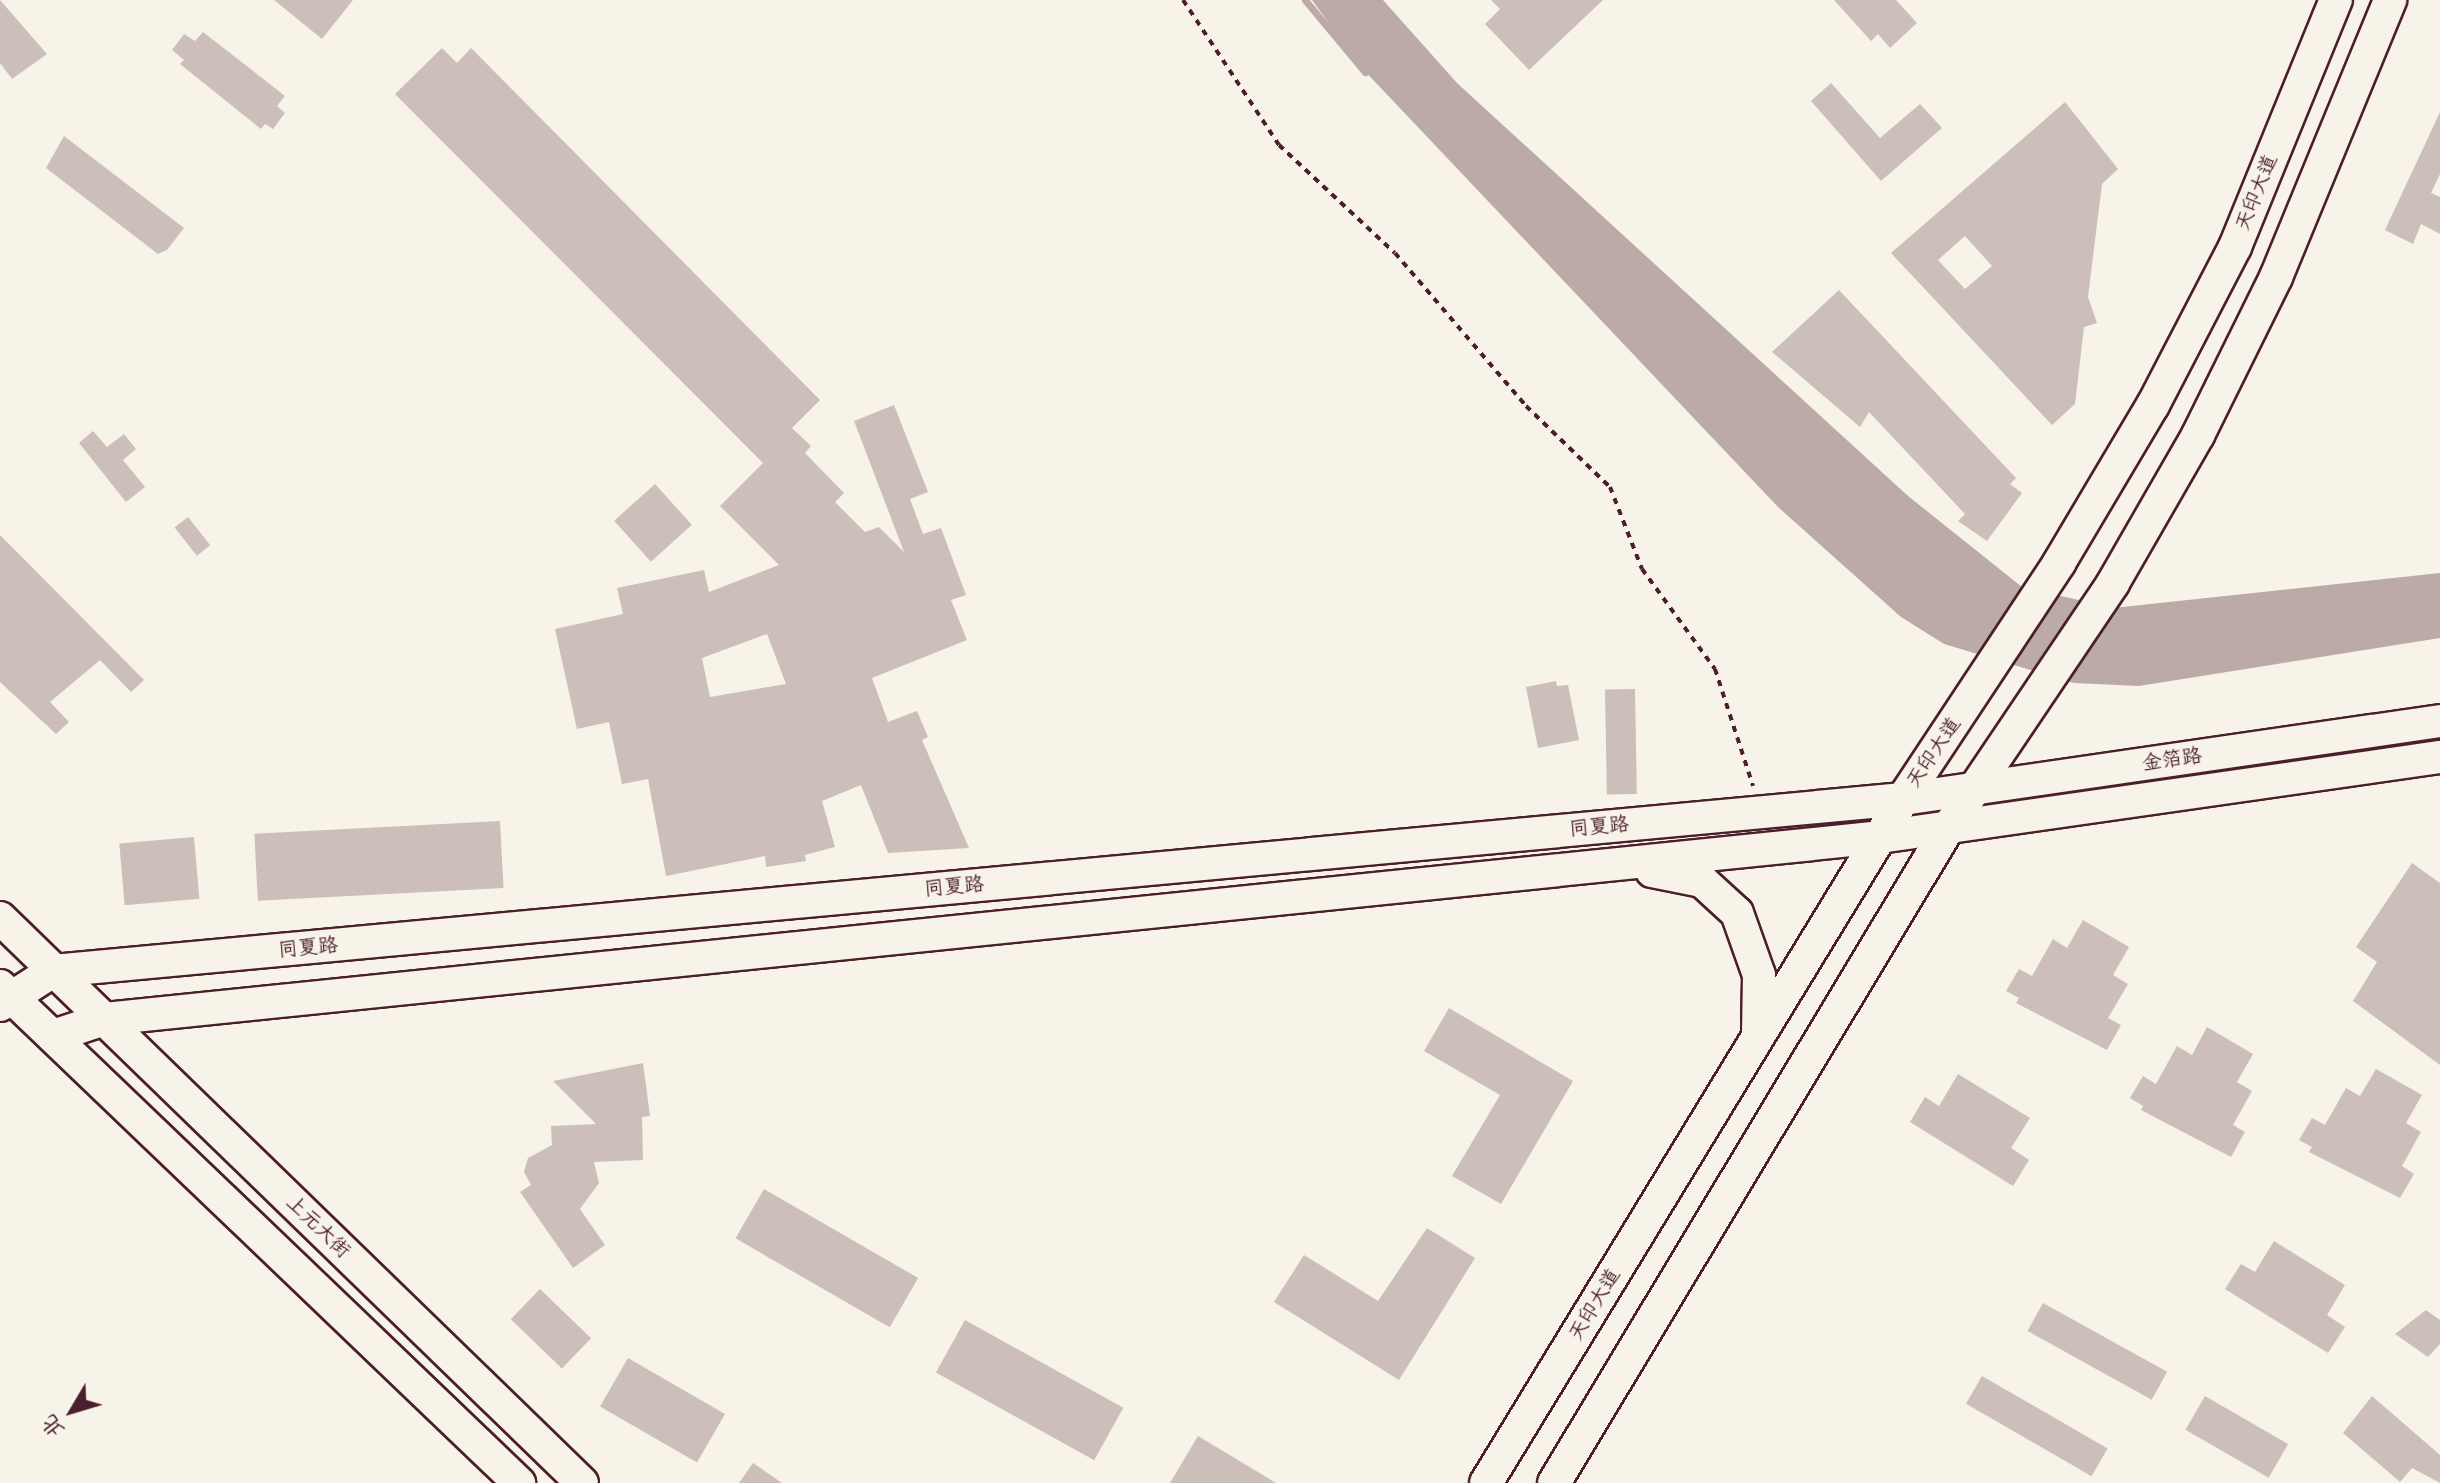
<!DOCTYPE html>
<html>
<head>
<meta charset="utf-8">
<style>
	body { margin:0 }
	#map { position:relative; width:2440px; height:1483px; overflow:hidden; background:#f7f3e8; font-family:"Balsamiq Sans","LXGW WenKai TC",sans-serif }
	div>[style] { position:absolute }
	.water>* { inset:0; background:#bcaaa7 }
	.stream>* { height:7px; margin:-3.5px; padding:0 3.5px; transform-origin:3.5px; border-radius:3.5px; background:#bcaaa7 }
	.building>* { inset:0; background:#ccbfb9; transform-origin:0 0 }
	.path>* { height:4px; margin-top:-2px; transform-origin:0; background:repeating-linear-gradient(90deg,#4a1f2b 0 6px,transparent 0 12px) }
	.roads { filter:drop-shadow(2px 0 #4a1f2b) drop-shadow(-2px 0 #4a1f2b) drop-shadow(0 2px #4a1f2b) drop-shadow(0 -2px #4a1f2b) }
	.major>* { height:32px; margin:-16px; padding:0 16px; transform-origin:16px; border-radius:16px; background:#f7f3e8 }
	span { translate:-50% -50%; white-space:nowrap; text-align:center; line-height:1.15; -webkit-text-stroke:7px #f7f3e8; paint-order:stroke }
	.street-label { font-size:20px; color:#4a1f2b }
	.north { position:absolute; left:32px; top:1371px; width:80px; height:80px; -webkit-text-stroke:6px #f7f3e8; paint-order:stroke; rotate:232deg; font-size:22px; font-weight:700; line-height:32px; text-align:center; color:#4a1f2b }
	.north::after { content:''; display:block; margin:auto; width:28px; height:36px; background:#4a1f2b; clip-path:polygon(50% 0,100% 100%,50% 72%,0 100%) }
</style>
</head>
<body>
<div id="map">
	<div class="water">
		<i style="clip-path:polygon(1312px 0,1383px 0,1457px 83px,1908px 496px,2022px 587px,2113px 608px,2440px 573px,2440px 638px,2139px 686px,2074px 683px,1944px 644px,1901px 617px,1778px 507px,1360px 66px)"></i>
	</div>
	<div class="stream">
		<i style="left:1305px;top:0;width:94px;rotate:50.2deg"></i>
	</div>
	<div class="building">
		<i style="clip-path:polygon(0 0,47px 54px,12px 79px,0 63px)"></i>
		<i style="clip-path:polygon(274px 0,353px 0,322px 39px)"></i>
		<i style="clip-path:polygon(1491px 0,1603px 0,1529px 70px,1485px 24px,1500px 9px)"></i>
		<i style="clip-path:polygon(1834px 0,1896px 0,1917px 23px,1890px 48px,1878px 34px,1871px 41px)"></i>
		<i style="clip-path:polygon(203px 32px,285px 96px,277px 106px,285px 113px,273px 129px,265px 124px,261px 129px,180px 64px,184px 60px,172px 50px,184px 34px,195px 41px)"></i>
		<i style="clip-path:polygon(evenodd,442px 48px,457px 63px,471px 48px,820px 400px,792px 428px,811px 446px,805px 453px,844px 493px,835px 502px,865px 532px,879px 527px,904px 552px,854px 421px,894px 405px,928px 492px,910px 499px,923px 534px,941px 528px,966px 595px,951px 600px,967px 640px,872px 678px,888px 722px,917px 711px,928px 737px,922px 740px,969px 848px,888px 853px,861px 785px,822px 801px,835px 847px,805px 855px,806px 861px,766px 867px,765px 856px,666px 876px,648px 779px,622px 784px,609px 722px,577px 729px,555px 629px,623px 614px,617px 588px,704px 570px,709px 592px,779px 565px,720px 506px,763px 463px,395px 94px,442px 48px,767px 634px,786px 684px,710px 697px,702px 658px,767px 634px)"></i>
		<i style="clip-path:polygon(1831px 83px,1880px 138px,1920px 104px,1942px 128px,1881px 181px,1811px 101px)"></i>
		<i style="clip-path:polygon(evenodd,2065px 102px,2118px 169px,2102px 184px,2088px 297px,2097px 323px,2084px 327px,2075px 404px,2052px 425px,1891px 253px,2065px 102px,1965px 236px,1992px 266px,1965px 289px,1938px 260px,1965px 236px)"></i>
		<i style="clip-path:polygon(2440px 112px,2440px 174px,2431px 193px,2440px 197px,2440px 234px,2421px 224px,2413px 244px,2385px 230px)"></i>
		<i style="clip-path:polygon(64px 136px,184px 228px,167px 250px,158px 254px,46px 168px)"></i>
		<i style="clip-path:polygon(1839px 290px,2016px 478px,2010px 484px,2022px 493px,1987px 541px,1958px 521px,1965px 514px,1869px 412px,1860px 427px,1772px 352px)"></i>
		<i style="clip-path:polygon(93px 431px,107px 447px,124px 434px,136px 449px,123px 460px,145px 487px,126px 502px,79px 443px)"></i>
		<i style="left:655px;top:484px;width:55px;height:55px;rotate:48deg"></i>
		<i style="left:188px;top:517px;width:36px;height:17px;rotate:52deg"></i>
		<i style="clip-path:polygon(0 535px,144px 680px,131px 692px,100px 660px,50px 702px,69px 722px,56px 734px,0 682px)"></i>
		<i style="clip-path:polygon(1556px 681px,1557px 686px,1568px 685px,1579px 740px,1538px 748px,1526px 687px)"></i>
		<i style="left:1635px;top:689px;width:105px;height:30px;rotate:89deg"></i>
		<i style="left:500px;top:821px;width:67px;height:246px;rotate:87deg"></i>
		<i style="left:194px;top:837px;width:62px;height:75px;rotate:85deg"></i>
		<i style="clip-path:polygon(2412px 863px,2440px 883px,2440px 1065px,2353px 1001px,2377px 962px,2356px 947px)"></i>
		<i style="clip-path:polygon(2083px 920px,2129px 947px,2113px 975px,2128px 984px,2108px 1018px,2121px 1025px,2107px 1050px,2016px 1003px,2019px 998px,2006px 991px,2019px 969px,2032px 976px,2053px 939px,2067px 948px)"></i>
		<i style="clip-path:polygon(1449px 1008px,1573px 1081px,1501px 1204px,1452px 1176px,1500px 1095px,1424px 1051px)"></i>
		<i style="clip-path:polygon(2207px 1027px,2253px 1054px,2237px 1082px,2252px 1091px,2233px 1125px,2245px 1132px,2231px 1157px,2141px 1110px,2143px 1106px,2130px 1098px,2143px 1076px,2156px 1084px,2177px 1046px,2192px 1055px)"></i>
		<i style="clip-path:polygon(643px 1063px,650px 1116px,642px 1117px,643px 1160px,594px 1162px,599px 1183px,580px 1209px,605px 1245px,573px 1268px,520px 1192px,531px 1185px,524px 1172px,528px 1158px,552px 1145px,551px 1126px,596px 1124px,553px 1081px)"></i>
		<i style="clip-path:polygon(2376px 1069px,2422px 1095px,2406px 1123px,2421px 1132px,2402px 1166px,2414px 1174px,2400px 1198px,2309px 1152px,2312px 1147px,2299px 1140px,2312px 1118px,2325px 1125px,2346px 1088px,2360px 1096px)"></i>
		<i style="clip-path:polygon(1958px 1074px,2030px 1118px,2011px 1148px,2029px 1160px,2013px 1186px,1910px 1122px,1925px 1097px,1939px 1106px)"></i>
		<i style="left:764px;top:1189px;width:178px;height:57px;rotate:30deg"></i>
		<i style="clip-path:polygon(1427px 1228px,1475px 1258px,1399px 1380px,1274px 1302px,1304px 1255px,1378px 1301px)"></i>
		<i style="clip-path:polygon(2274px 1241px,2345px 1285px,2327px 1315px,2345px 1327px,2328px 1353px,2225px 1289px,2241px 1264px,2255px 1272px)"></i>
		<i style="left:540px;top:1289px;width:71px;height:42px;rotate:44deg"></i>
		<i style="left:2043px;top:1303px;width:142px;height:32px;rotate:29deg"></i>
		<i style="clip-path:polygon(2426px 1310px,2440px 1320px,2440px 1344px,2428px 1357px,2395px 1334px)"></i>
		<i style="left:965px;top:1320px;width:181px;height:60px;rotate:29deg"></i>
		<i style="left:628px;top:1358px;width:112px;height:56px;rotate:30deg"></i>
		<i style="left:1982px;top:1376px;width:145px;height:32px;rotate:30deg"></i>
		<i style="left:2205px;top:1396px;width:96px;height:39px;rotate:30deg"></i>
		<i style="clip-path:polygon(2372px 1396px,2440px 1455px,2440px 1483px,2412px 1468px,2400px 1482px,2343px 1433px)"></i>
		<i style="clip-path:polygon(1198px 1436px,1276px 1483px,1170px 1483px)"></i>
		<i style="clip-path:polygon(753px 1463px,782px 1483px,739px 1483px)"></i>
	</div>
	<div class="path">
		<i style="left:1183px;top:0;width:174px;rotate:56.5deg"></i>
		<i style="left:1279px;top:145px;width:158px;rotate:43deg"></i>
		<i style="left:1395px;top:253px;width:201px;rotate:49.4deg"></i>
		<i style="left:1526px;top:406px;width:117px;rotate:44deg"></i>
		<i style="left:1610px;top:487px;width:88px;rotate:68.7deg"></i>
		<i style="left:1642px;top:569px;width:124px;rotate:53.9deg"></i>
		<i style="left:1715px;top:669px;width:123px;rotate:72deg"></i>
	</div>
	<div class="roads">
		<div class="major">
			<i style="left:1652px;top:871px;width:51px;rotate:11.3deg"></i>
			<i style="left:1702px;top:881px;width:47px;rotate:42.4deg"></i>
			<i style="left:1737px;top:913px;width:66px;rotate:70.5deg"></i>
			<i style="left:1759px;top:975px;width:57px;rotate:91deg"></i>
			<i style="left:0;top:918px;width:811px;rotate:44.15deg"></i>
			<i style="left:0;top:986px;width:719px;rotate:43.76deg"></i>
			<i style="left:0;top:1005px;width:63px;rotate:-32.7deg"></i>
			<i style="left:53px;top:971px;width:1858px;rotate:-5.31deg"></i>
			<i style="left:1903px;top:799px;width:543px;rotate:-8.26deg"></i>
			<i style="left:53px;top:1036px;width:55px;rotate:-18.1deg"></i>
			<i style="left:105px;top:1019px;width:1784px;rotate:-5.85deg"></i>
			<i style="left:1880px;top:837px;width:566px;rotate:-8.13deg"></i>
			<i style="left:1486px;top:1483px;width:801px;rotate:-58.63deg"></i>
			<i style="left:1903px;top:799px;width:283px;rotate:-56.5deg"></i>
			<i style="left:2059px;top:563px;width:184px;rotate:-59.3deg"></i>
			<i style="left:2153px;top:405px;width:178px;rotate:-62.6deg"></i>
			<i style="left:2235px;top:247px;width:267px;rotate:-67.8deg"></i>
			<i style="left:1554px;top:1483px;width:764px;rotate:-58.97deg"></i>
			<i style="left:1948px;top:828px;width:295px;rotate:-56deg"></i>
			<i style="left:2113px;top:583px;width:171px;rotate:-60.1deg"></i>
			<i style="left:2198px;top:435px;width:176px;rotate:-63.7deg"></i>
			<i style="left:2276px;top:277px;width:300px;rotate:-67.6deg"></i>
		</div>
	</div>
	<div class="street-label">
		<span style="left:2257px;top:193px;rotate:-68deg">天印大道</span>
		<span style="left:1934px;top:753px;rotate:-56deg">天印大道</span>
		<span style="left:2172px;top:760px;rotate:-8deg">金箔路</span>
		<span style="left:1599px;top:827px;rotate:-5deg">同夏路</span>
		<span style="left:954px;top:887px;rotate:-5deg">同夏路</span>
		<span style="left:308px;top:948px;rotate:-5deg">同夏路</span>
		<span style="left:318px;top:1227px;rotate:44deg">上元大街</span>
		<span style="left:1595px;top:1305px;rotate:-59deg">天印大道</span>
	</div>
	<div class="north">北</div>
</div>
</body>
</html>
